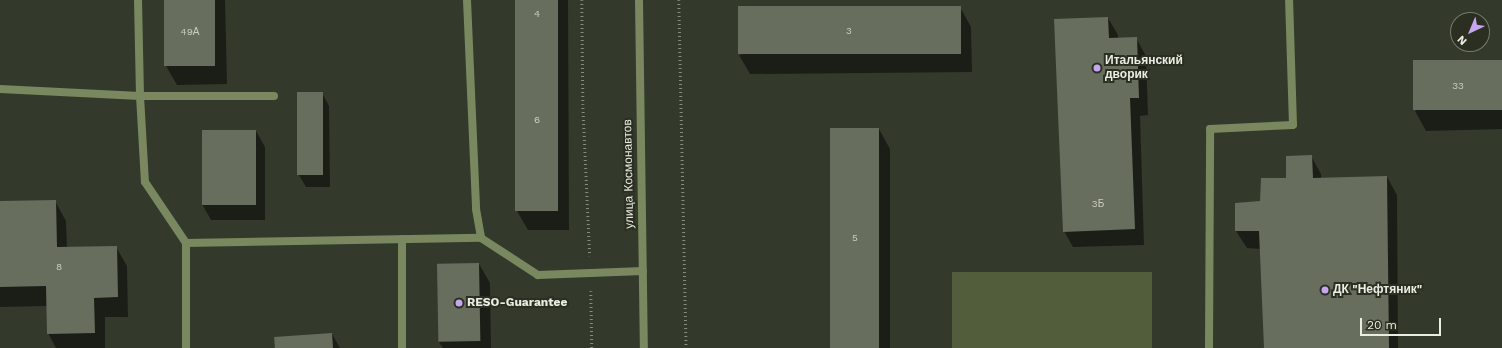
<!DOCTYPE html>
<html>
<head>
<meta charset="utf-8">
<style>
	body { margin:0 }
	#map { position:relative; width:1502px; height:348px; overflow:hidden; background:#33392b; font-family:"Work Sans",sans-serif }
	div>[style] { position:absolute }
	.green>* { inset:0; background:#515d3b; transform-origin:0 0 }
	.shadow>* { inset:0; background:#0007 }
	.building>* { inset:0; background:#686e5e; transform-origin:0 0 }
	.path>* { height:2.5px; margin-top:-1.25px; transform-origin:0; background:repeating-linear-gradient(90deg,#878c80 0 1px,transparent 0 4px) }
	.lane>* { height:8px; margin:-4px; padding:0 4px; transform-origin:4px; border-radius:4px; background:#79885e }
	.street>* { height:8px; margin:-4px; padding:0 4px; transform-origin:4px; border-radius:4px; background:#79885e }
	.dots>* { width:11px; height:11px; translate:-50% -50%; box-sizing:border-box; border:2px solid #2a2f21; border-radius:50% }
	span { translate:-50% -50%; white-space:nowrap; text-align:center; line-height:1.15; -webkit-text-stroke:4px #2a2f21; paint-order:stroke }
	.number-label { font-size:10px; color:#c9cdc2 }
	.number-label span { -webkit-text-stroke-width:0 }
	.poi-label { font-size:12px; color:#e9ede4; font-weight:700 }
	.left { translate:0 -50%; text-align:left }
	.street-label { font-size:12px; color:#e9ede4 }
	.north { position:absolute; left:1450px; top:12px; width:40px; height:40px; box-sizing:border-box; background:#2a2f21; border:1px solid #767b6f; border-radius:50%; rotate:224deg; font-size:11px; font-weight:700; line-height:16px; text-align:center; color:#e9ede4 }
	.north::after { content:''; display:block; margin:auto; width:14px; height:18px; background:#c7a6f0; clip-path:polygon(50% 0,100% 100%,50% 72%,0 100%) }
	.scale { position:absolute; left:1360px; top:318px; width:81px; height:18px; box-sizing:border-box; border:2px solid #e9ede4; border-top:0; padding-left:5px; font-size:12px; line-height:14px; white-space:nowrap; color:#e9ede4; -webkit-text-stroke:3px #2a2f21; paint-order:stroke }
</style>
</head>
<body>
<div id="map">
	<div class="green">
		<i style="left:1152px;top:272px;width:76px;height:200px;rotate:90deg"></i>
	</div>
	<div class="shadow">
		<i style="clip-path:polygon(165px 0,225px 0,227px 84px,177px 85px,166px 66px)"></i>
		<i style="clip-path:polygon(516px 0,568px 0,569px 230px,528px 230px,517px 211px)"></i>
		<i style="clip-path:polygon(960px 7px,971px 27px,972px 72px,750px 74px,739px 55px)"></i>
		<i style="clip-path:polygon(1108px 18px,1118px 35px,1118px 39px,1136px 38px,1146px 56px,1148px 115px,1140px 116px,1144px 245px,1073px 247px,1064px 231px)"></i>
		<i style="clip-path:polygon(1502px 61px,1502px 129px,1426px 131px,1415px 111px)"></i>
		<i style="clip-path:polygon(322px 93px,329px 106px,330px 187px,306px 187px,299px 175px)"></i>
		<i style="clip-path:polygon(879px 129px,890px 149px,890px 348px,831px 348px)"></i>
		<i style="clip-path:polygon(256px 131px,265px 147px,265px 220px,211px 220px,202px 204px)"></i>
		<i style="clip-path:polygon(1311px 156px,1321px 174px,1321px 179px,1387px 177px,1397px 195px,1398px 348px,1265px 348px,1261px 249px,1247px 248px,1236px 231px,1260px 201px)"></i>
		<i style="clip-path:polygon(55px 201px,66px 221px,67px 248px,116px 247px,127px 266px,128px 317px,105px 317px,105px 348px,56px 348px,48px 333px,47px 306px,0 307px,0 202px)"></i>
		<i style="clip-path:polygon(479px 264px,490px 283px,491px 348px,443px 348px,439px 342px,438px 265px)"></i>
		<i style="clip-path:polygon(332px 334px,340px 348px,276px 348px)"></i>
	</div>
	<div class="building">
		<i style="left:164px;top:0;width:51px;height:66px"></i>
		<i style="left:515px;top:0;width:43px;height:211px"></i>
		<i style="left:961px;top:6px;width:48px;height:223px;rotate:90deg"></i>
		<i style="clip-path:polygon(1108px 17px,1109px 38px,1137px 37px,1139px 98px,1130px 98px,1135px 229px,1063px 232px,1054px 19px)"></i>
		<i style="left:1502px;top:60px;width:50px;height:89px;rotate:90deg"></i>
		<i style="left:323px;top:92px;width:83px;height:26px;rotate:90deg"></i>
		<i style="left:830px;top:128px;width:49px;height:220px"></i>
		<i style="left:202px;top:130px;width:54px;height:75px"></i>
		<i style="clip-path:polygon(1312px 155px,1313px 178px,1387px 176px,1389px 348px,1264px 348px,1259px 231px,1235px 231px,1235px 203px,1260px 201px,1261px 178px,1286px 178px,1286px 156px)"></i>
		<i style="clip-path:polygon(56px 200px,57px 247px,117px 246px,118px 297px,94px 298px,95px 333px,47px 334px,46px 286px,0 287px,0 201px)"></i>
		<i style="left:479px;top:263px;width:78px;height:42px;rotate:89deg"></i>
		<i style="left:332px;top:333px;width:15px;height:58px;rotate:86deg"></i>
	</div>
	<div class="path">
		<i style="left:582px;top:0;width:104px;rotate:89.4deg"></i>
		<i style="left:583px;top:104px;width:152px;rotate:87.4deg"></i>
		<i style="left:679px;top:0;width:348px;rotate:88.8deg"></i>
		<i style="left:591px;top:291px;width:57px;rotate:89deg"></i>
	</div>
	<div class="lane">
		<i style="left:138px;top:0;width:96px;rotate:88.8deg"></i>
		<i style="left:140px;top:96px;width:86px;rotate:86.7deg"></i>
		<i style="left:145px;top:182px;width:73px;rotate:56.1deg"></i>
		<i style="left:186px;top:243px;width:295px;rotate:-1deg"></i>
		<i style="left:481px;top:238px;width:68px;rotate:33deg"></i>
		<i style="left:538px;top:275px;width:105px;rotate:-2.2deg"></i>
		<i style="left:467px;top:0;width:209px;rotate:87.5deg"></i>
		<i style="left:476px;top:209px;width:29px;rotate:80deg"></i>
		<i style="left:0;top:89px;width:140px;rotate:2.9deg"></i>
		<i style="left:140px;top:96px;width:134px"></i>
		<i style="left:402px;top:239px;width:109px;rotate:90deg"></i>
		<i style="left:186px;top:348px;width:105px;rotate:-90deg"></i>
		<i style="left:1209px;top:348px;width:219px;rotate:-89.7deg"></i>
		<i style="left:1210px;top:129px;width:83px;rotate:-2.8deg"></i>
		<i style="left:1293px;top:125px;width:125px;rotate:-91.8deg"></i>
	</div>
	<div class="street">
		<i style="left:639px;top:0;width:348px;rotate:89.2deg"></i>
	</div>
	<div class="dots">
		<i style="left:1097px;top:68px;background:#c7a6f0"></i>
		<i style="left:1325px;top:290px;background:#c7a6f0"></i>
		<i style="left:459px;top:303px;background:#c7a6f0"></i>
	</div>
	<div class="number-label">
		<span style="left:537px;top:14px">4</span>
		<span style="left:849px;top:31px">3</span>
		<span style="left:190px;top:32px">49А</span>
		<span style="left:1458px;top:86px">33</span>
		<span style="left:537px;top:120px">6</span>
		<span style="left:1098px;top:204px">3Б</span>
		<span style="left:855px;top:238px">5</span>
		<span style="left:59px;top:267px">8</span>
	</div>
	<div class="poi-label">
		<span class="left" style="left:1105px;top:68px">Итальянский<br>дворик</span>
		<span class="left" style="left:1333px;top:290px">ДК "Нефтяник"</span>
		<span class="left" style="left:467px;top:303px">RESO-Guarantee</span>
	</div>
	<div class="street-label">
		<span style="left:629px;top:174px;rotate:-91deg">улица Космонавтов</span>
	</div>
	<div class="north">N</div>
	<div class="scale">20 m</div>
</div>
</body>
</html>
